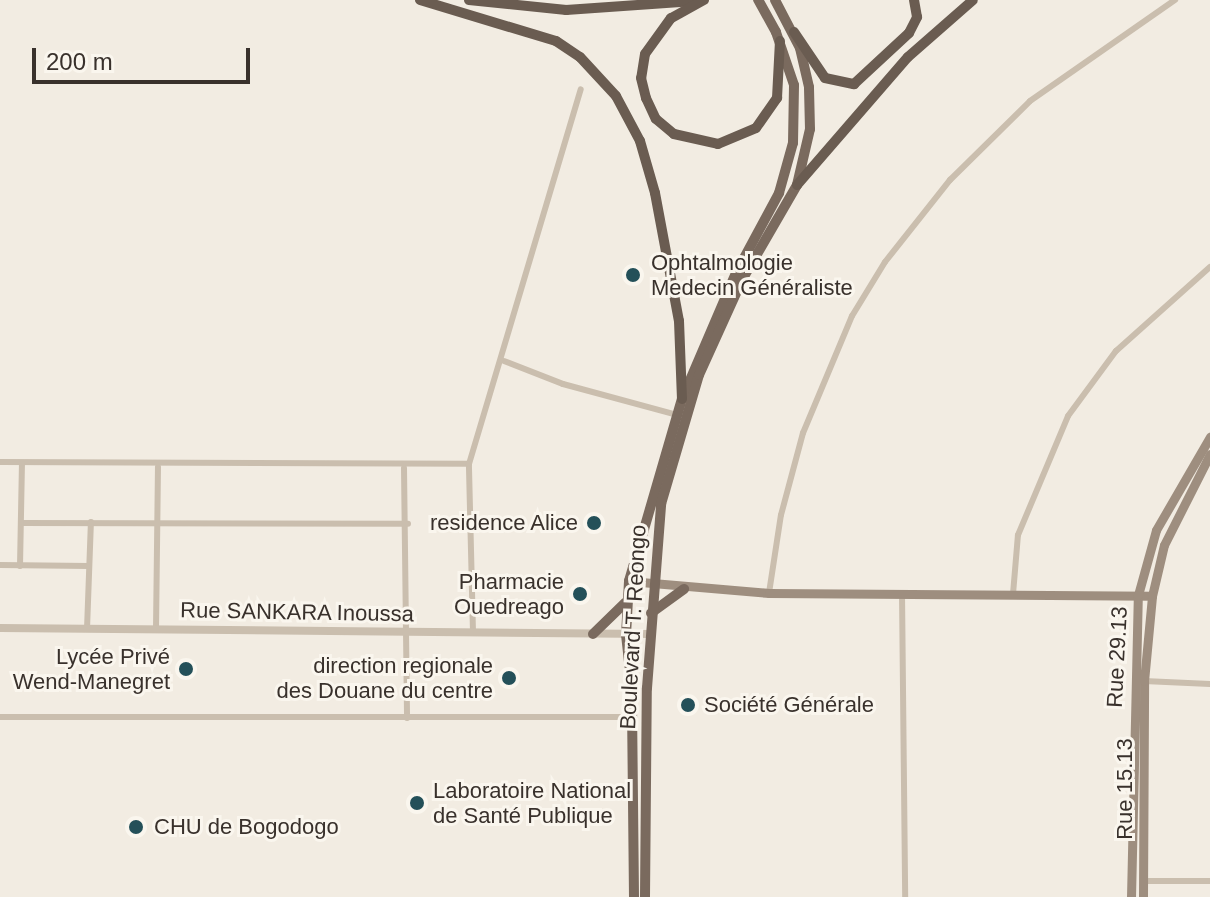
<!DOCTYPE html>
<html>
<head>
<meta charset="utf-8">
<style>
	body { margin:0 }
	#map { position:relative; width:1210px; height:897px; overflow:hidden; background:#f2ece2; font-family:Helvetica,sans-serif }
	div>[style] { position:absolute }
	.minor>* { height:6px; margin:-3px; padding:0 3px; transform-origin:3px; border-radius:3px; background:#cabeae }
	.tertiary>* { height:8px; margin:-4px; padding:0 4px; transform-origin:4px; border-radius:4px; background:#cabeae }
	.secondary>* { height:9px; margin:-4.5px; padding:0 4.5px; transform-origin:4.5px; border-radius:4.5px; background:#9e8e7f }
	.primary>* { height:10px; margin:-5px; padding:0 5px; transform-origin:5px; border-radius:5px; background:#7a6a5e }
	.trunk>* { height:10px; margin:-5px; padding:0 5px; transform-origin:5px; border-radius:5px; background:#6a5c51 }
	.dots>* { width:22px; height:22px; translate:-50% -50%; box-sizing:border-box; border:4px solid #faf6ee; border-radius:50% }
	span { translate:-50% -50%; white-space:nowrap; text-align:center; line-height:1.15; -webkit-text-stroke:6px #faf6ee; paint-order:stroke }
	.poi-label { font-size:22px; color:#39312c }
	.left { translate:0 -50%; text-align:left }
	.right { translate:-100% -50%; text-align:right }
	.street-label { font-size:22px; color:#39312c }
	.scale { position:absolute; left:32px; top:48px; width:218px; height:36px; box-sizing:border-box; border:4px solid #39312c; border-top:0; padding-left:10px; font-size:24px; line-height:28px; white-space:nowrap; color:#39312c; -webkit-text-stroke:6px #faf6ee; paint-order:stroke }
</style>
</head>
<body>
<div id="map">
	<div class="minor">
		<i style="left:504px;top:361px;width:63px;rotate:21.3deg"></i>
		<i style="left:563px;top:384px;width:118px;rotate:15.2deg"></i>
		<i style="left:0;top:462px;width:469px;rotate:0.2deg"></i>
		<i style="left:404px;top:468px;width:250px;rotate:89.3deg"></i>
		<i style="left:21px;top:523px;width:387px;rotate:0.1deg"></i>
		<i style="left:0;top:565px;width:89px;rotate:0.6deg"></i>
		<i style="left:20px;top:566px;width:102px;rotate:-88.9deg"></i>
		<i style="left:769px;top:593px;width:79px;rotate:-81.3deg"></i>
		<i style="left:781px;top:515px;width:85px;rotate:-75deg"></i>
		<i style="left:803px;top:433px;width:127px;rotate:-67.3deg"></i>
		<i style="left:852px;top:316px;width:63px;rotate:-58.6deg"></i>
		<i style="left:885px;top:262px;width:105px;rotate:-51.6deg"></i>
		<i style="left:950px;top:180px;width:112px;rotate:-44.6deg"></i>
		<i style="left:1030px;top:101px;width:177px;rotate:-34.9deg"></i>
		<i style="left:902px;top:593px;width:304px;rotate:89.4deg"></i>
		<i style="left:1013px;top:594px;width:59px;rotate:-85.2deg"></i>
		<i style="left:1018px;top:535px;width:129px;rotate:-67.2deg"></i>
		<i style="left:1068px;top:416px;width:81px;rotate:-53.6deg"></i>
		<i style="left:1116px;top:351px;width:126px;rotate:-41.8deg"></i>
		<i style="left:87px;top:629px;width:107px;rotate:-87.9deg"></i>
		<i style="left:156px;top:629px;width:162px;rotate:-89.3deg"></i>
		<i style="left:473px;top:632px;width:168px;rotate:-91.4deg"></i>
		<i style="left:469px;top:464px;width:391px;rotate:-73.4deg"></i>
		<i style="left:1144px;top:681px;width:66px;rotate:2.6deg"></i>
		<i style="left:0;top:717px;width:632px"></i>
		<i style="left:1143px;top:881px;width:67px"></i>
	</div>
	<div class="tertiary">
		<i style="left:0;top:628px;width:650px;rotate:0.53deg"></i>
	</div>
	<div class="secondary">
		<i style="left:629px;top:581px;width:141px;rotate:4.9deg"></i>
		<i style="left:769px;top:593px;width:383px;rotate:0.4deg"></i>
		<i style="left:1131px;top:897px;width:302px;rotate:-88.7deg"></i>
		<i style="left:1138px;top:595px;width:67px;rotate:-74.5deg"></i>
		<i style="left:1156px;top:530px;width:108px;rotate:-59.9deg"></i>
		<i style="left:1143px;top:897px;width:216px;rotate:-89.7deg"></i>
		<i style="left:1144px;top:681px;width:85px;rotate:-84.6deg"></i>
		<i style="left:1152px;top:596px;width:52px;rotate:-76.8deg"></i>
		<i style="left:1164px;top:545px;width:102px;rotate:-63.2deg"></i>
	</div>
	<div class="primary">
		<i style="left:651px;top:613px;width:41px;rotate:-36deg"></i>
		<i style="left:593px;top:634px;width:45px;rotate:-44.1deg"></i>
		<i style="left:634px;top:897px;width:208px;rotate:-90.6deg"></i>
		<i style="left:632px;top:689px;width:54px;rotate:-96.3deg"></i>
		<i style="left:626px;top:635px;width:54px;rotate:-86.8deg"></i>
		<i style="left:629px;top:581px;width:190px;rotate:-73.8deg"></i>
		<i style="left:682px;top:399px;width:137px;rotate:-66.8deg"></i>
		<i style="left:736px;top:273px;width:91px;rotate:-61.7deg"></i>
		<i style="left:779px;top:193px;width:52px;rotate:-74.4deg"></i>
		<i style="left:793px;top:143px;width:58px;rotate:-89deg"></i>
		<i style="left:794px;top:85px;width:56px;rotate:-108.8deg"></i>
		<i style="left:776px;top:32px;width:37px;rotate:-119deg"></i>
		<i style="left:645px;top:897px;width:209px;rotate:-89.5deg"></i>
		<i style="left:647px;top:688px;width:185px;rotate:-85.6deg"></i>
		<i style="left:661px;top:504px;width:134px;rotate:-73.6deg"></i>
		<i style="left:699px;top:375px;width:104px;rotate:-65.6deg"></i>
		<i style="left:742px;top:280px;width:110px;rotate:-59.9deg"></i>
		<i style="left:797px;top:185px;width:57px;rotate:-76.9deg"></i>
		<i style="left:810px;top:129px;width:42px;rotate:-91.4deg"></i>
		<i style="left:809px;top:87px;width:40px;rotate:-103deg"></i>
		<i style="left:800px;top:48px;width:54px;rotate:-117.5deg"></i>
	</div>
	<div class="trunk">
		<i style="left:420px;top:0;width:142px;rotate:16.8deg"></i>
		<i style="left:556px;top:41px;width:29px;rotate:34deg"></i>
		<i style="left:580px;top:57px;width:53px;rotate:47.3deg"></i>
		<i style="left:616px;top:96px;width:51px;rotate:61.9deg"></i>
		<i style="left:640px;top:141px;width:54px;rotate:73.9deg"></i>
		<i style="left:655px;top:193px;width:130px;rotate:79.4deg"></i>
		<i style="left:679px;top:321px;width:78px;rotate:87.8deg"></i>
		<i style="left:469px;top:0;width:98px;rotate:5.9deg"></i>
		<i style="left:566px;top:10px;width:129px;rotate:-4deg"></i>
		<i style="left:704px;top:0;width:38px;rotate:151deg"></i>
		<i style="left:671px;top:18px;width:44px;rotate:125.8deg"></i>
		<i style="left:645px;top:54px;width:24px;rotate:99deg"></i>
		<i style="left:641px;top:78px;width:21px;rotate:76deg"></i>
		<i style="left:646px;top:98px;width:23px;rotate:65deg"></i>
		<i style="left:656px;top:119px;width:23px;rotate:40deg"></i>
		<i style="left:674px;top:134px;width:45px;rotate:12.8deg"></i>
		<i style="left:718px;top:144px;width:41px;rotate:-22.8deg"></i>
		<i style="left:756px;top:128px;width:37px;rotate:-55deg"></i>
		<i style="left:777px;top:98px;width:57px;rotate:-87deg"></i>
		<i style="left:794px;top:32px;width:55px;rotate:56deg"></i>
		<i style="left:825px;top:78px;width:30px;rotate:12deg"></i>
		<i style="left:854px;top:84px;width:75px;rotate:-42.8deg"></i>
		<i style="left:909px;top:33px;width:18px;rotate:-63deg"></i>
		<i style="left:917px;top:17px;width:17px;rotate:-100deg"></i>
		<i style="left:797px;top:185px;width:169px;rotate:-49.1deg"></i>
		<i style="left:908px;top:57px;width:86px;rotate:-41.2deg"></i>
	</div>
	<div class="dots">
		<i style="left:633px;top:275px;background:#245059"></i>
		<i style="left:594px;top:523px;background:#245059"></i>
		<i style="left:580px;top:594px;background:#245059"></i>
		<i style="left:186px;top:669px;background:#245059"></i>
		<i style="left:509px;top:678px;background:#245059"></i>
		<i style="left:688px;top:705px;background:#245059"></i>
		<i style="left:417px;top:803px;background:#245059"></i>
		<i style="left:136px;top:827px;background:#245059"></i>
	</div>
	<div class="poi-label">
		<span class="left" style="left:651px;top:275px">Ophtalmologie<br>Medecin Généraliste</span>
		<span class="right" style="left:578px;top:523px">residence Alice</span>
		<span class="right" style="left:564px;top:594px">Pharmacie<br>Ouedreago</span>
		<span class="right" style="left:170px;top:669px">Lycée Privé<br>Wend-Manegret</span>
		<span class="right" style="left:493px;top:678px">direction regionale<br>des Douane du centre</span>
		<span class="left" style="left:704px;top:705px">Société Générale</span>
		<span class="left" style="left:433px;top:803px">Laboratoire National<br>de Santé Publique</span>
		<span class="left" style="left:154px;top:827px">CHU de Bogodogo</span>
	</div>
	<div class="street-label">
		<span style="left:297px;top:612px;rotate:1deg">Rue SANKARA Inoussa</span>
		<span style="left:633px;top:627px;rotate:-87deg">Boulevard T. Reongo</span>
		<span style="left:1117px;top:657px;rotate:-87deg">Rue 29.13</span>
		<span style="left:1125px;top:789px;rotate:-90deg">Rue 15.13</span>
	</div>
	<div class="scale">200 m</div>
</div>
</body>
</html>
